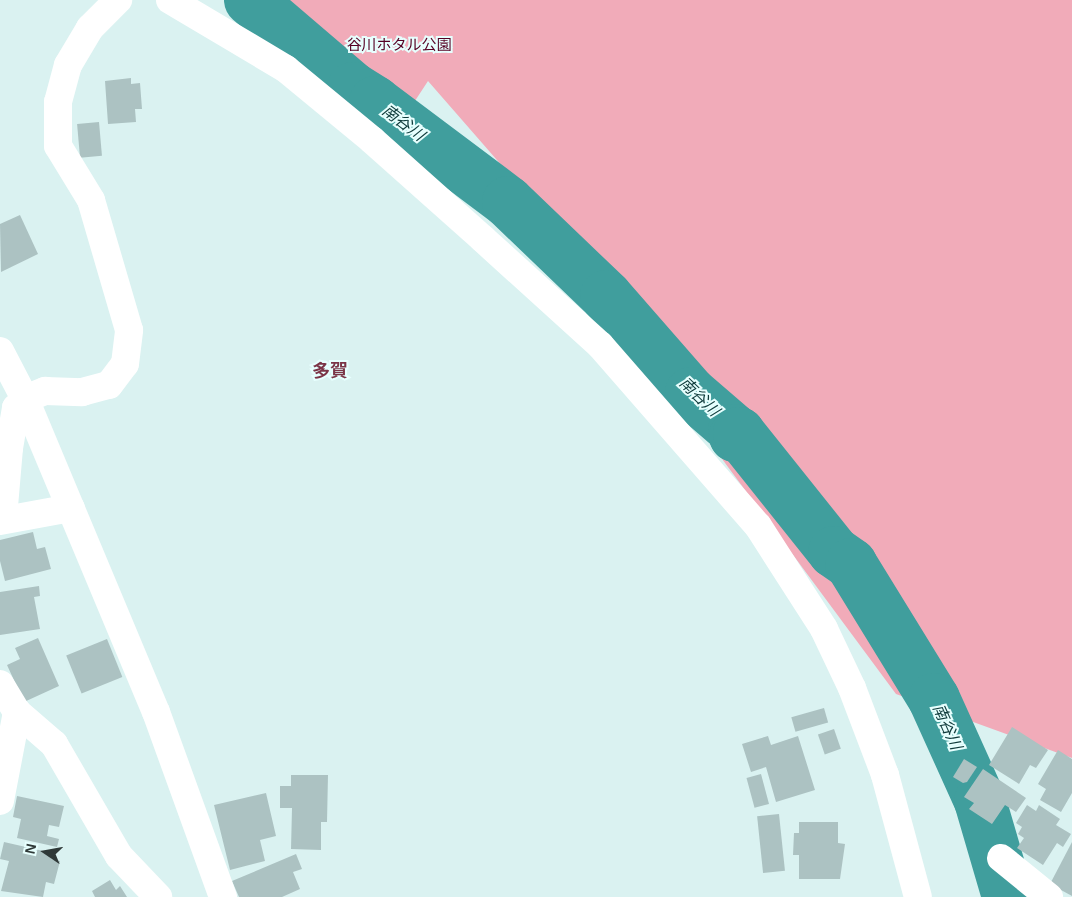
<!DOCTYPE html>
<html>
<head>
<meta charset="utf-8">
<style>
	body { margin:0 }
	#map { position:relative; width:1072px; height:897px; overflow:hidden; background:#daf2f1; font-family:Helvetica,"Noto Sans JP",sans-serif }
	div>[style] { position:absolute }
	.green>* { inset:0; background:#f1abb9 }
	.river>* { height:52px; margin:-26px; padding:0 26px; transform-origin:26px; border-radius:26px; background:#409e9d }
	.building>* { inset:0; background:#acc2c2; transform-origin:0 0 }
	.street>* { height:28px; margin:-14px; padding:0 14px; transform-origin:14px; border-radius:14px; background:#fff }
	span { translate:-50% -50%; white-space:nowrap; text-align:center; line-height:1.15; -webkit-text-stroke:4px #e7fffe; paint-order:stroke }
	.park-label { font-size:15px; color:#560023 }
	.water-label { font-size:16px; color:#0f3b3b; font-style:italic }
	.quarter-label { font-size:18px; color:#7b3547; font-weight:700 }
	.north { position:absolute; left:20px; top:827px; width:50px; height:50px; -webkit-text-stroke:4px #e7fffe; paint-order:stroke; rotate:282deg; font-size:14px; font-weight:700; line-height:20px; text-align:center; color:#2f3938 }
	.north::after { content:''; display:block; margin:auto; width:18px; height:22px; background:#2f3938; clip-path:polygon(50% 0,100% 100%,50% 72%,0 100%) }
</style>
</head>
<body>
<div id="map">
	<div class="green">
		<i style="clip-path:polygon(276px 0,1072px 0,1072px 758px,896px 694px,523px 190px,428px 81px,409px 110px)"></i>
	</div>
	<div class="river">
		<i style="left:250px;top:0;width:135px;rotate:40.5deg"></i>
		<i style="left:353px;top:88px;width:26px;rotate:32deg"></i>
		<i style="left:375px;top:102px;width:166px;rotate:36.9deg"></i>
		<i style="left:508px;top:202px;width:136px;rotate:43.8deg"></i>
		<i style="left:606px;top:296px;width:129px;rotate:48.8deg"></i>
		<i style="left:691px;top:393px;width:57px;rotate:40.7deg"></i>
		<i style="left:734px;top:430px;width:6px;rotate:81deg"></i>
		<i style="left:735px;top:436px;width:5px;rotate:-37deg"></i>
		<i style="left:739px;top:433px;width:152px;rotate:51.4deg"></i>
		<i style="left:834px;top:552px;width:21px;rotate:35deg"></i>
		<i style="left:851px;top:564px;width:158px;rotate:58.4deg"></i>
		<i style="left:934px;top:699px;width:112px;rotate:65.7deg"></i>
		<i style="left:980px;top:801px;width:100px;rotate:73.7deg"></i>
	</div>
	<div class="building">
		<i style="clip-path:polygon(131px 78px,131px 84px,140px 83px,142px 109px,135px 109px,136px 122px,108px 124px,105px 81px)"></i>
		<i style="left:99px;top:122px;width:34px;height:22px;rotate:85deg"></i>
		<i style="clip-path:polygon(20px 215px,38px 254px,1px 272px,0 224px)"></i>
		<i style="clip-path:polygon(33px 532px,37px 549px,45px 547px,51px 569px,5px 581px,0 561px,0 540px)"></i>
		<i style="clip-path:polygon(39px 586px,40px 596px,34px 597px,40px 629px,0 635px,0 592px)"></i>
		<i style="clip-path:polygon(38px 638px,59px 686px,24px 702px,7px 665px,20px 659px,15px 648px)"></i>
		<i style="left:107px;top:639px;width:41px;height:44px;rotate:68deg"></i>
		<i style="left:824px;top:708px;width:15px;height:34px;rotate:74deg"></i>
		<i style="clip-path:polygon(1012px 727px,1048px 750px,1036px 768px,1030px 765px,1019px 784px,989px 765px)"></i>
		<i style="left:834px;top:729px;width:21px;height:17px;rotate:71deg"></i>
		<i style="clip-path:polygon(768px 736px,771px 745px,798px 736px,815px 790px,776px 802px,766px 767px,751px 772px,742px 744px)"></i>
		<i style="clip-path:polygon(1058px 750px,1072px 759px,1072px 793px,1061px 812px,1040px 800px,1046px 789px,1038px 784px)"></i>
		<i style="clip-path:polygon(964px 759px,977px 767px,967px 782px,963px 783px,953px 777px)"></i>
		<i style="clip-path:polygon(983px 769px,1026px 798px,1016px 812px,1005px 805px,992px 824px,969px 809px,974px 803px,964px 797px)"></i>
		<i style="left:761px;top:774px;width:31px;height:15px;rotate:75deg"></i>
		<i style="clip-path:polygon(291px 775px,328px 775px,327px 822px,321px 822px,321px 850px,291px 849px,292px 808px,280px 808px,280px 786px,291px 786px)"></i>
		<i style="clip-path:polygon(266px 793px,276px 836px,260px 840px,265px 861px,230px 870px,214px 805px)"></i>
		<i style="clip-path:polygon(17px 796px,64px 806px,59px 827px,49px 825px,47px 836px,59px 839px,57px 847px,17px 838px,21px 819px,13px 817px)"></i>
		<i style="clip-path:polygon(1027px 805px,1036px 811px,1039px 805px,1060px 819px,1056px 825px,1071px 834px,1063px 847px,1057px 843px,1043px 865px,1017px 848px,1024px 838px,1018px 834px,1022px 827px,1016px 823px)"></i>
		<i style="left:779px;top:814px;width:57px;height:22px;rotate:84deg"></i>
		<i style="clip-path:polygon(799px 822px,838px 822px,838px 843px,845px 844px,840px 879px,799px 879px,799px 855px,793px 855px,794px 833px,799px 833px)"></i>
		<i style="clip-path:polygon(4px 842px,52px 853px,51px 859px,60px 861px,54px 884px,46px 882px,43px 897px,1px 891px,9px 861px,0 859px)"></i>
		<i style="clip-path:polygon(1072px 842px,1072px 896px,1050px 884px)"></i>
		<i style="clip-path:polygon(296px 854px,302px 869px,293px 872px,300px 889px,282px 897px,239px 897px,232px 881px)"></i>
		<i style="clip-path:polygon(110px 880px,116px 890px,120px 886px,127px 897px,95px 897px,92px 891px)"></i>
	</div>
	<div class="street">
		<i style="left:170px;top:0;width:135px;rotate:30.7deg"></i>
		<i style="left:286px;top:69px;width:112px;rotate:39.5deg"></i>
		<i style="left:372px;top:140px;width:149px;rotate:41.7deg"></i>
		<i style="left:483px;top:239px;width:158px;rotate:42.2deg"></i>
		<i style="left:600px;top:345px;width:240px;rotate:48.9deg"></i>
		<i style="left:758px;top:526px;width:122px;rotate:57.3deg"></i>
		<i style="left:824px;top:629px;width:65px;rotate:64.6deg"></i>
		<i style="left:852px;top:688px;width:93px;rotate:69.2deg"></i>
		<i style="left:885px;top:775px;width:126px;rotate:74.9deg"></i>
		<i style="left:0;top:351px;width:54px;rotate:62.5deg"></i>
		<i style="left:25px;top:399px;width:339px;rotate:67.3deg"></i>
		<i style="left:156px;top:712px;width:197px;rotate:70.1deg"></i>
		<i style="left:3px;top:518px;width:70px;rotate:-85.1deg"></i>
		<i style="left:9px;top:448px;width:41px;rotate:-80.1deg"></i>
		<i style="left:16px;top:408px;width:13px;rotate:-45deg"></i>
		<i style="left:25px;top:399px;width:22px;rotate:-22deg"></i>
		<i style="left:45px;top:391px;width:37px;rotate:2deg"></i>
		<i style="left:82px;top:392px;width:28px;rotate:-15deg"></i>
		<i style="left:109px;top:385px;width:26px;rotate:-53deg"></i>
		<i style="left:125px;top:364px;width:34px;rotate:-83deg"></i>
		<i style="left:129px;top:330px;width:135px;rotate:-106.3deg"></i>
		<i style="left:91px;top:200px;width:63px;rotate:-121.4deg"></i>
		<i style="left:58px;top:146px;width:44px;rotate:-90deg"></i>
		<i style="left:58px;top:102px;width:38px;rotate:-75deg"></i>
		<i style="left:68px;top:65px;width:43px;rotate:-59.3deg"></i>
		<i style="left:90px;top:28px;width:40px;rotate:-45deg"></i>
		<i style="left:0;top:521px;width:72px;rotate:-10.4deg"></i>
		<i style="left:0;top:684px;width:33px;rotate:59deg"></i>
		<i style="left:17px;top:712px;width:49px;rotate:40.9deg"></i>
		<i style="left:54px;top:744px;width:129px;rotate:59.9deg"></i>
		<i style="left:119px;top:856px;width:57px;rotate:46.4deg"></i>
		<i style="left:0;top:801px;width:91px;rotate:-79.2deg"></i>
		<i style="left:1001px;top:858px;width:62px;rotate:39.1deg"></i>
	</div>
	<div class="park-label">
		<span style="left:399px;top:45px">谷川ホタル公園</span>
	</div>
	<div class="water-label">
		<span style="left:403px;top:123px;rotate:37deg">南谷川</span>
		<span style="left:699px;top:397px;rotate:44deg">南谷川</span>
		<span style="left:947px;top:727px;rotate:66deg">南谷川</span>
	</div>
	<div class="quarter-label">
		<span style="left:330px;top:371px">多賀</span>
	</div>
	<div class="north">N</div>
</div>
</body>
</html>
